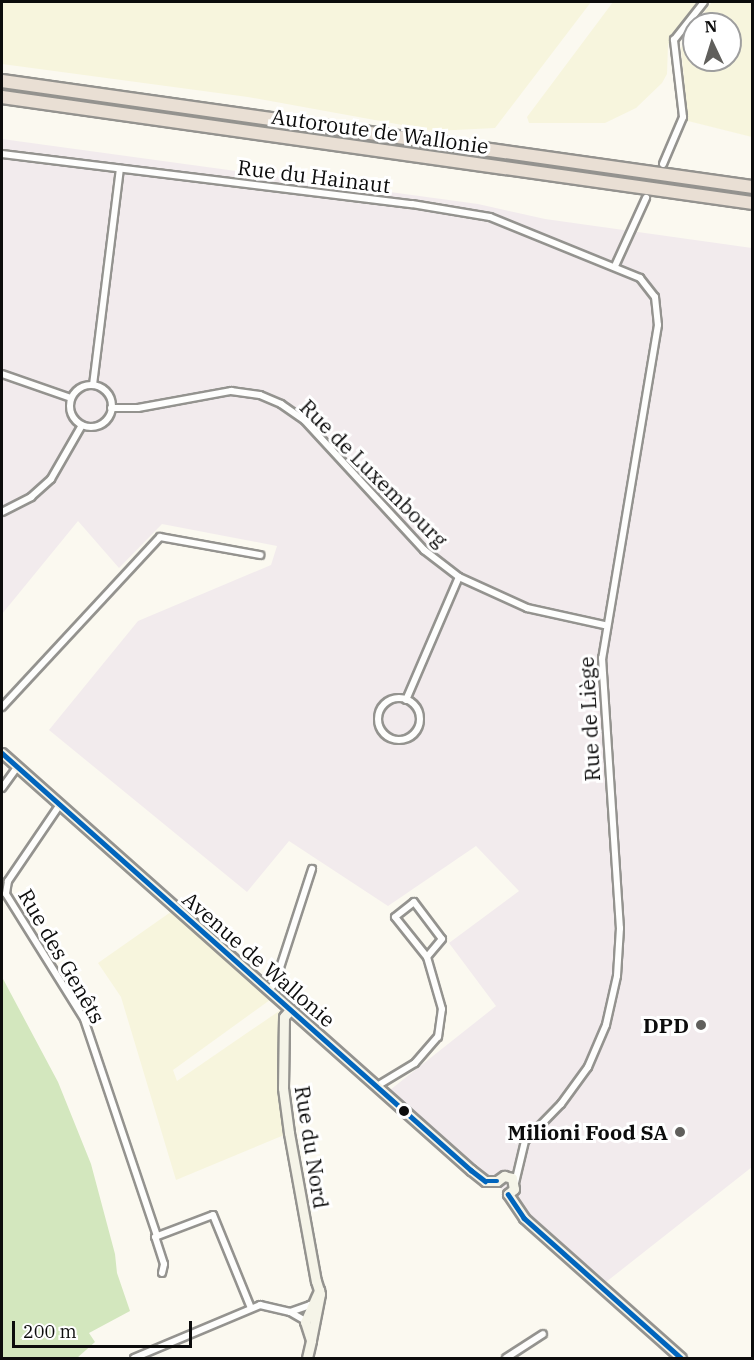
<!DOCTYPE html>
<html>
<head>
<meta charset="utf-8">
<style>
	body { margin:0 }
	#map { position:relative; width:754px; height:1360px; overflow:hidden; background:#fbf9f0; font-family:"IBM Plex Serif",serif }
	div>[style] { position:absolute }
	.industrial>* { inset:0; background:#f2ebed }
	.farmland>* { inset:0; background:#f7f5dd }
	.forest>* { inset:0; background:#d3e7be }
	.roads { filter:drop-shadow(2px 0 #94938f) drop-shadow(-2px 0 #94938f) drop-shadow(0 2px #94938f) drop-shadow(0 -2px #94938f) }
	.street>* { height:6px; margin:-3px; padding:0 3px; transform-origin:3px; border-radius:3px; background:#fefefd }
	.street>.ring { margin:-3px; padding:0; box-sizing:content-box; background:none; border:6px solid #fefefd; border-radius:50% }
	.secondary>* { height:9px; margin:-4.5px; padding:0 4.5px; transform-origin:4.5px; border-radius:4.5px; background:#f5f4e8 }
	.highway>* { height:12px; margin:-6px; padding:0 6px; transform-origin:6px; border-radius:6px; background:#e9dfd4 }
	.bus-1>* { height:4.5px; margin:-2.25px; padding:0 2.25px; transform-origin:2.25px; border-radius:2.25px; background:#0065bd }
	.dots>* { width:16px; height:16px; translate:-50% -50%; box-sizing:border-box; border:3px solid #fff; border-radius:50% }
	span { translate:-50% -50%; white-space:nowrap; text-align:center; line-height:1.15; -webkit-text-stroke:6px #fff; paint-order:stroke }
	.street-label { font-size:21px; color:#0c0c0c }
	.poi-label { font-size:21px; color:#0c0c0c; font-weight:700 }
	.right { translate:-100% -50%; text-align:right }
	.frame { position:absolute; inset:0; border:3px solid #0c0c0c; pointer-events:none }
	.north { position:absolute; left:682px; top:12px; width:60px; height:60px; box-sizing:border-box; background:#fff; border:2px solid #9e9e9e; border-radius:50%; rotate:356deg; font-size:16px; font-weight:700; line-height:24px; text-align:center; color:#0c0c0c }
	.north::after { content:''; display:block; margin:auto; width:21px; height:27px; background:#605f5c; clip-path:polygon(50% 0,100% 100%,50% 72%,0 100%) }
	.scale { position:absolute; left:12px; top:1321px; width:180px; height:27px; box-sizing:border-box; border:3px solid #0c0c0c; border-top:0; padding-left:8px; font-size:18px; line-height:21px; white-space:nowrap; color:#0c0c0c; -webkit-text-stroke:4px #fff; paint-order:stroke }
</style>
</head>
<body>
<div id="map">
	<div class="industrial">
		<i style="clip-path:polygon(2px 139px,478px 204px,545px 219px,752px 248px,752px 1167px,606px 1282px,390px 1090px,496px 1006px,449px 943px,519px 891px,476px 846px,388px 906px,289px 841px,247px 892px,49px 730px,138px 621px,271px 565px,277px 546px,162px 524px,119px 568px,78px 521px,2px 614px)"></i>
	</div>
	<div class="farmland">
		<i style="clip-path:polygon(2px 2px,591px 2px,495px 128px,435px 131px,248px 97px,2px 64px)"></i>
		<i style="clip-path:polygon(613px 2px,701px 2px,668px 45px,667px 74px,662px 83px,636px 108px,605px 123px,529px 123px,527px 117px)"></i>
		<i style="clip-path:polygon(712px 2px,752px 2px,752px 137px,688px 121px,681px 48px,694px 25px,694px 60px,730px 60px,730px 24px,695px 24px)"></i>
		<i style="clip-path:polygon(175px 909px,274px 997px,173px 1070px,177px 1081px,285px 1007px,289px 1133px,176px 1180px,121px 997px,98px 963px)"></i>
	</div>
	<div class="forest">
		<i style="clip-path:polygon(2px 977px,58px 1082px,91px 1164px,115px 1254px,117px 1273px,130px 1311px,89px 1333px,95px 1342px,77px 1358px,2px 1358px)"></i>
	</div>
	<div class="roads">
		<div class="street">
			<i style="left:2px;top:154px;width:413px;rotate:7deg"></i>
			<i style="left:412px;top:204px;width:79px;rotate:9.5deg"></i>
			<i style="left:490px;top:217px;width:162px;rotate:22.1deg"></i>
			<i style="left:640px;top:278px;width:24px;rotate:52deg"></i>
			<i style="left:655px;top:297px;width:28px;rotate:84deg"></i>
			<i style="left:658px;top:325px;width:338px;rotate:99.5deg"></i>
			<i style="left:602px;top:658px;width:271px;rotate:86.2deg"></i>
			<i style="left:620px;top:928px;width:48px;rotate:93.6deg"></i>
			<i style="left:617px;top:976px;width:50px;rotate:102.7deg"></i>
			<i style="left:606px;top:1025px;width:46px;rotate:113.2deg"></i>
			<i style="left:588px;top:1067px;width:46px;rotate:126.1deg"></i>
			<i style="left:561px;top:1104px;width:52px;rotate:134.2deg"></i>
			<i style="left:525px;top:1141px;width:43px;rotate:103.4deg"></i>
			<i style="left:663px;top:164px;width:51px;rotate:-66.9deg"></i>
			<i style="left:683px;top:117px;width:78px;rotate:-96.7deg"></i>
			<i style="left:674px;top:40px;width:48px;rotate:-51.7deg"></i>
			<i style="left:615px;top:266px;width:75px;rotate:-65.5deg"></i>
			<i style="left:2px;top:374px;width:73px;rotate:19.2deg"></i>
			<i style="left:93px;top:385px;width:218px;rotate:-82.9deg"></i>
			<i class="ring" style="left:70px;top:385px;width:36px;height:36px"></i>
			<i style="left:111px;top:408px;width:27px"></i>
			<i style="left:138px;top:408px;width:95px;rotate:-10.4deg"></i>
			<i style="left:231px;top:391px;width:29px;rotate:8deg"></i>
			<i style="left:260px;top:395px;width:23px;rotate:23deg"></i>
			<i style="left:281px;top:404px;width:29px;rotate:35deg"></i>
			<i style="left:305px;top:421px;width:176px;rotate:47.3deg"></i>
			<i style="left:424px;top:550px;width:44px;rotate:37.6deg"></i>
			<i style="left:459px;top:577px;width:75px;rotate:24.5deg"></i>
			<i style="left:527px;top:608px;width:79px;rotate:12.4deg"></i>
			<i style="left:2px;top:512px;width:33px;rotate:-27deg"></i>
			<i style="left:31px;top:497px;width:27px;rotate:-42deg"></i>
			<i style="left:51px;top:479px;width:62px;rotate:-60.1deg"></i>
			<i class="ring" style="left:378px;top:698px;width:36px;height:36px"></i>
			<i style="left:406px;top:700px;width:134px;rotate:-66.7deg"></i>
			<i style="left:2px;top:707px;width:232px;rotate:-47.1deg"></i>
			<i style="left:160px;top:537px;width:102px;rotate:10.2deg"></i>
			<i style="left:2px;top:788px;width:26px;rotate:-54deg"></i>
			<i style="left:59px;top:806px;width:91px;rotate:124.2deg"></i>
			<i style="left:8px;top:881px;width:13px;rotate:99deg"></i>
			<i style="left:6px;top:894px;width:147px;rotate:58deg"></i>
			<i style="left:84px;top:1019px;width:229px;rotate:71.4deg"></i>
			<i style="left:414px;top:902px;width:46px;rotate:52.9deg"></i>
			<i style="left:442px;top:939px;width:23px;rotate:130deg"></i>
			<i style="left:427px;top:957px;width:51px;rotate:-128.7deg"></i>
			<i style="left:395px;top:917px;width:24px;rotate:-38deg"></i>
			<i style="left:268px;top:991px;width:11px;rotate:-49deg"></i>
			<i style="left:275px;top:983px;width:120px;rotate:-72deg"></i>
			<i style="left:377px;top:1086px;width:44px;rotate:-31.2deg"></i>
			<i style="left:415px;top:1063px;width:35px;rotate:-49deg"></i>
			<i style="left:438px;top:1037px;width:28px;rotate:-82deg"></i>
			<i style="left:442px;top:1009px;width:54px;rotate:-106.1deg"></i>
			<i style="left:162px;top:1273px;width:9px;rotate:-77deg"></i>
			<i style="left:164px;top:1264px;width:28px;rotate:-108deg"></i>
			<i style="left:155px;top:1237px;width:62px;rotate:-20.8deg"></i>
			<i style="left:213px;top:1215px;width:100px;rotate:67.8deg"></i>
			<i style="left:290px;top:1312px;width:21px;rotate:-19deg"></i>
			<i style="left:310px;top:1305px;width:4px;rotate:27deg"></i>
			<i style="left:134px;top:1358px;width:137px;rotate:-22.8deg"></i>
			<i style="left:260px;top:1305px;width:31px;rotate:13deg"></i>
			<i style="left:290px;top:1312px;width:20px;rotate:30deg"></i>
			<i style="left:506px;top:1358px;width:44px;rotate:-33deg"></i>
		</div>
		<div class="secondary">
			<i style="left:2px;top:753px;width:628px;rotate:41.64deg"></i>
			<i style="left:471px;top:1170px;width:18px;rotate:38deg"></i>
			<i style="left:485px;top:1181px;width:12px"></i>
			<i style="left:290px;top:1010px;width:9px;rotate:131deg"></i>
			<i style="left:284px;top:1017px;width:71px;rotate:90.8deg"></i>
			<i style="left:283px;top:1088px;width:45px;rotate:82.4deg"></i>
			<i style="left:289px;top:1133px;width:150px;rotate:79.7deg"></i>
			<i style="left:316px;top:1281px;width:9px;rotate:72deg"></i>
			<i style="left:319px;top:1290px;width:4px;rotate:76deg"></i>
			<i style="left:320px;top:1294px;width:47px;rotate:101.1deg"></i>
			<i style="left:311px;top:1340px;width:19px;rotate:-108deg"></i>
			<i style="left:305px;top:1322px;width:35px;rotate:-66deg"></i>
			<i style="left:497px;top:1181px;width:9px;rotate:-36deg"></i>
			<i style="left:504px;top:1176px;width:8px;rotate:14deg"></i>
			<i style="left:512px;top:1178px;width:11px;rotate:80deg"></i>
			<i style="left:514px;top:1189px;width:8px;rotate:140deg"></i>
			<i style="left:508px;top:1194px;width:29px;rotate:56deg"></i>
			<i style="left:524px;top:1218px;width:210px;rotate:41.7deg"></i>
			<i style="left:307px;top:1358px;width:18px;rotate:-77deg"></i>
		</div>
		<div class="highway">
			<i style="left:2px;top:81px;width:757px;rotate:8.04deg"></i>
			<i style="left:2px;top:97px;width:757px;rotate:8.04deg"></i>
		</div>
	</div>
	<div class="bus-1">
		<i style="left:2px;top:753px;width:628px;rotate:41.64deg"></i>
		<i style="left:471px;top:1170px;width:18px;rotate:38deg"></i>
		<i style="left:485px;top:1181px;width:12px"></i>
		<i style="left:508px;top:1194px;width:29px;rotate:56deg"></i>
		<i style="left:524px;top:1218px;width:210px;rotate:41.7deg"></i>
	</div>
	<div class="dots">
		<i style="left:701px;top:1025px;background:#605f5c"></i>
		<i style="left:404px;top:1111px;background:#0c0c0c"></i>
		<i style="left:680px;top:1132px;background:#605f5c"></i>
	</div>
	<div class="street-label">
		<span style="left:380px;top:131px;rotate:8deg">Autoroute de Wallonie</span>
		<span style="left:314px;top:176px;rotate:7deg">Rue du Hainaut</span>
		<span style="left:374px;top:473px;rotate:45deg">Rue de Luxembourg</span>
		<span style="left:589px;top:719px;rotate:-93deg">Rue de Liège</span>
		<span style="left:62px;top:956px;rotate:60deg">Rue des Genêts</span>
		<span style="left:259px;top:959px;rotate:41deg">Avenue de Wallonie</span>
		<span style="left:312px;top:1147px;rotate:81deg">Rue du Nord</span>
	</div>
	<div class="poi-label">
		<span class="right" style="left:689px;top:1025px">DPD</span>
		<span class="right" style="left:668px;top:1132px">Milioni Food SA</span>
	</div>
	<div class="frame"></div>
	<div class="north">N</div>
	<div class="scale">200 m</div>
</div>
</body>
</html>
